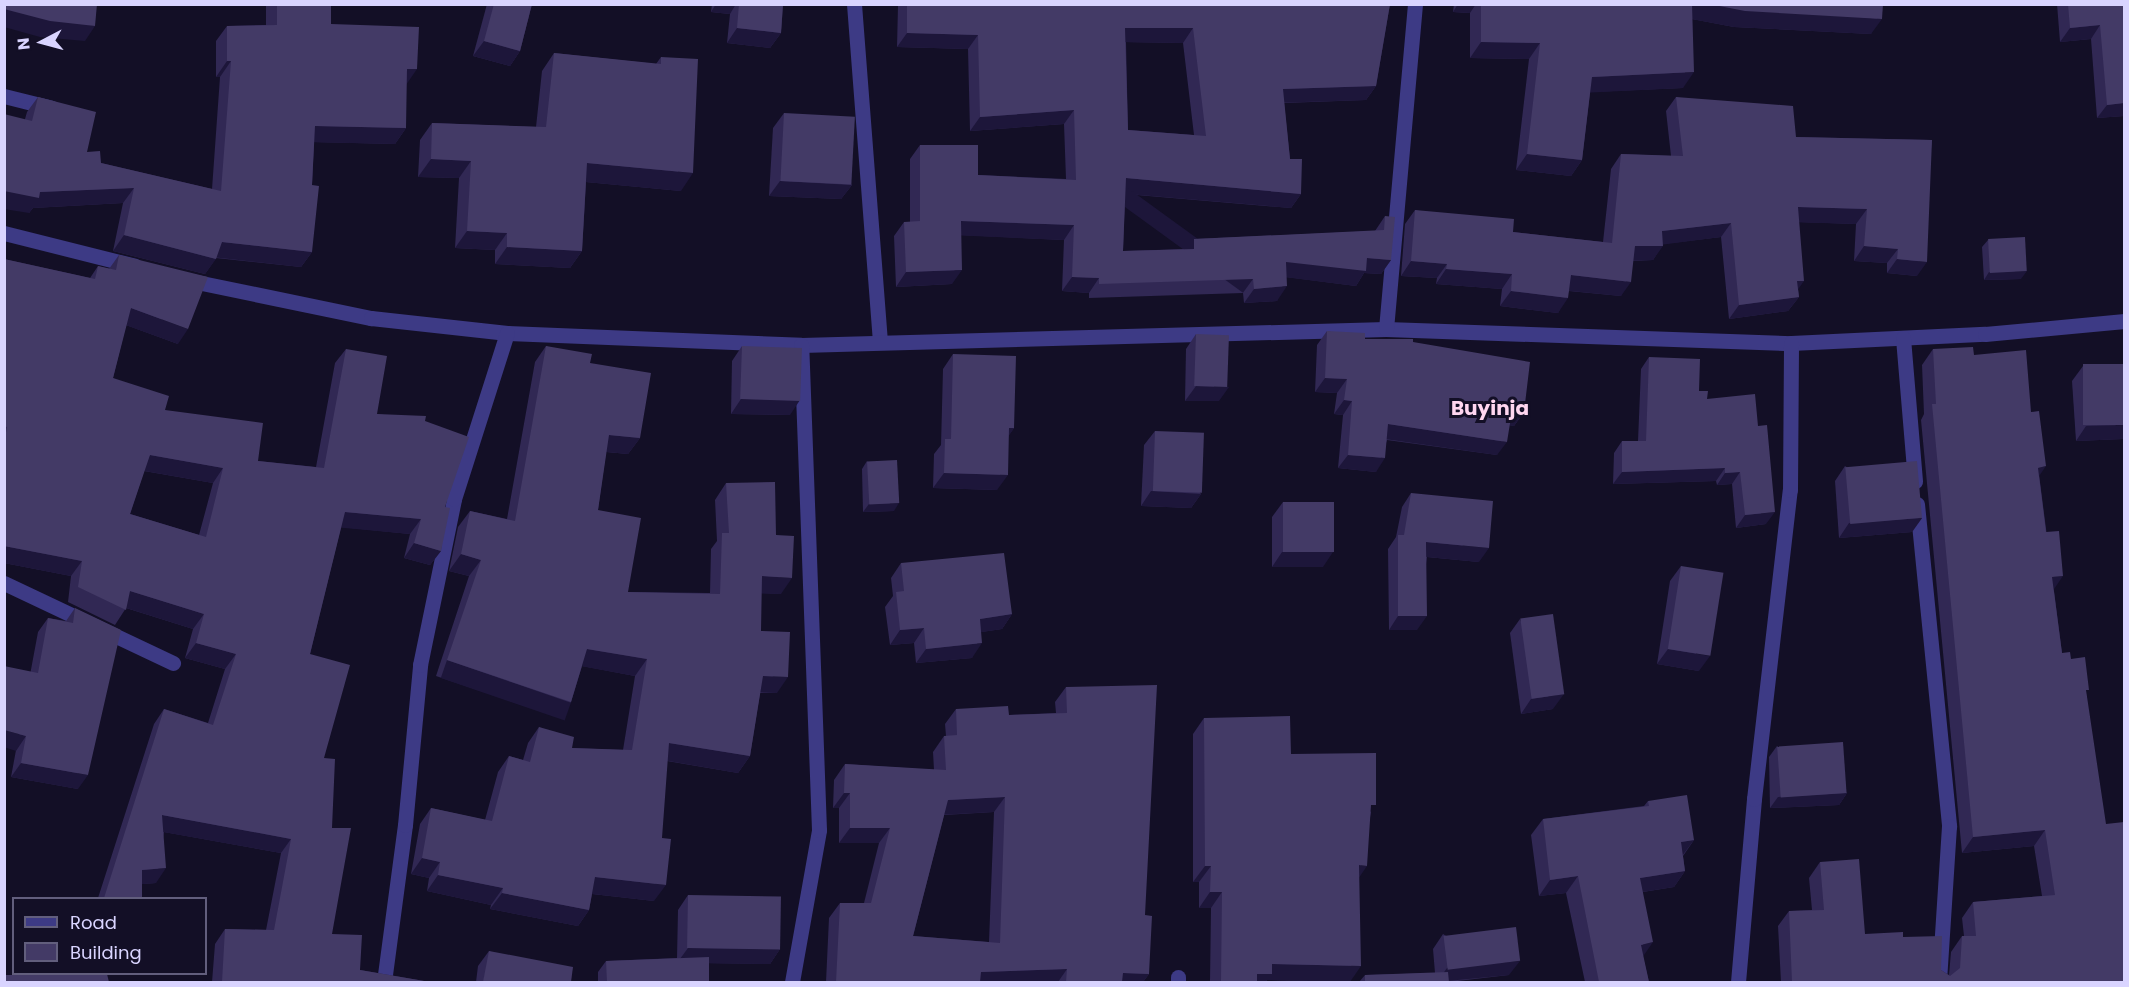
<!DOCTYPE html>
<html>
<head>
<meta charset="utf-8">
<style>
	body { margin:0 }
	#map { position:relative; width:2129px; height:987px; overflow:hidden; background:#130f26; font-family:Poppins,sans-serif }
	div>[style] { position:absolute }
	.lane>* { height:15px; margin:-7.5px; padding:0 7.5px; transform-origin:7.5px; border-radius:7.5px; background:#3d3a85 }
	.street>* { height:15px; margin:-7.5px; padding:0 7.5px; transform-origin:7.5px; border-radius:7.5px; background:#3d3a85 }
	.wall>* { inset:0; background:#312854 }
	.shaded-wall>* { inset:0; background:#1d163a; transform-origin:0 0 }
	.building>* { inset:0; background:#433a66; transform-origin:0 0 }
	span { translate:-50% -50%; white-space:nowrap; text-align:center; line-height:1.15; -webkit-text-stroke:6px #130f26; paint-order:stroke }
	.quarter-label { font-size:20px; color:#ffd6f0; font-weight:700 }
	.frame { position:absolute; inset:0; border:6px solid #d9d4ff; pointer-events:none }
	.legend { position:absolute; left:12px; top:897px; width:195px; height:78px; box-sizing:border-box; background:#130f26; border:2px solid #625e7d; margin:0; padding:8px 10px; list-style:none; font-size:18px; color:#d9d4ff }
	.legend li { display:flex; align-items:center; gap:12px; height:30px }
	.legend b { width:30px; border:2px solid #625e7d }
	.north { position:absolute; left:12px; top:12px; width:60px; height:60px; -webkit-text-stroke:4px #130f26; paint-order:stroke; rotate:264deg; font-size:16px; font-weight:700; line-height:24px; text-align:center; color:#d9d4ff }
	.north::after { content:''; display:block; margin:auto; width:21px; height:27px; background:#d9d4ff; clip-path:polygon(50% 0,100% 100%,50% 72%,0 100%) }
</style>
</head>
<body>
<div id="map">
	<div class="lane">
		<i style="left:4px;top:96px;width:49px;rotate:14deg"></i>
	</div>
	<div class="street">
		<i style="left:854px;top:4px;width:337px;rotate:85.6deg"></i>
		<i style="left:4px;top:233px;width:135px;rotate:14.1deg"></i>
		<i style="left:187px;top:280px;width:188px;rotate:11.7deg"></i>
		<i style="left:371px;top:318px;width:137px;rotate:6.3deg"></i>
		<i style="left:507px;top:333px;width:294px;rotate:2.3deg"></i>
		<i style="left:801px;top:345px;width:585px;rotate:-1.57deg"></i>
		<i style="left:1386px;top:329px;width:405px;rotate:2deg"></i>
		<i style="left:1791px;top:343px;width:194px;rotate:-2.7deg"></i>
		<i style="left:1985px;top:334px;width:140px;rotate:-5.3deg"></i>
		<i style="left:1386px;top:329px;width:326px;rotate:-84.9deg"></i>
		<i style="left:1903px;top:338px;width:144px;rotate:85.2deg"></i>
		<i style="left:1917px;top:504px;width:324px;rotate:84.3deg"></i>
		<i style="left:1949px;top:826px;width:156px;rotate:93.7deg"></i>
		<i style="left:4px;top:583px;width:187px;rotate:25.3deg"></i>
		<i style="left:384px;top:982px;width:158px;rotate:-82.4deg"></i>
		<i style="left:405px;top:825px;width:161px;rotate:-84.6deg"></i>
		<i style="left:420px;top:665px;width:169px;rotate:-78.4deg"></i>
		<i style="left:454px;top:499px;width:174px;rotate:-72.3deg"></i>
		<i style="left:792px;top:982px;width:154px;rotate:-79.9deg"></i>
		<i style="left:819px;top:830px;width:485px;rotate:-92.1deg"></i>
		<i style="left:1178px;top:982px;width:5px;rotate:-90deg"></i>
		<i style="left:1738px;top:982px;width:184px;rotate:-85deg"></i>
		<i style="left:1754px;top:799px;width:311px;rotate:-83.4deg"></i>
		<i style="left:1790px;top:490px;width:147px;rotate:-89.6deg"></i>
	</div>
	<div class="wall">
		<i style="clip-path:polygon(266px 4px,331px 4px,331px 24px,406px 84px,406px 128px,395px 144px,314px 142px,312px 185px,312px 252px,301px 267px,216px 258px,205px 274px,113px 251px,123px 203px,33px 208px,29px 213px,25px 119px,27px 112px,38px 97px,87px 152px,101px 163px,212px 189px,220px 77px,216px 77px,216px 41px,227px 26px,266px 25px)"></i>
		<i style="clip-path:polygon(487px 4px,532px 4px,520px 51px,510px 66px,473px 56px)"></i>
		<i style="clip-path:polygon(712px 4px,783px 4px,781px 33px,770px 48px,727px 43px,730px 14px,711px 12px)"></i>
		<i style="clip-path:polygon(evenodd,887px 4px,1390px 4px,1376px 86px,1366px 100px,1284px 103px,1290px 159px,1301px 194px,1291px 208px,1125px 194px,1123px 251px,1187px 249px,1194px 239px,1375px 231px,1385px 216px,1391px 260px,1381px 274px,1364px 273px,1356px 286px,1286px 277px,1277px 301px,1244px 303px,1243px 293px,1089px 298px,1089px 293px,1062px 291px,1064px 240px,961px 235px,952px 284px,896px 287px,894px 236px,904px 222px,910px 222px,910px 159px,920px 145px,978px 175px,1066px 179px,1064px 124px,970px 131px,968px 49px,897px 47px,898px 5px,887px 4px,1126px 42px,1183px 43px,1194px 135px,1128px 130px,1126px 42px)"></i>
		<i style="clip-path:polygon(1454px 4px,1883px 4px,1871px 34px,1734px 27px,1692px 19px,1683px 88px,1590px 92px,1582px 160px,1571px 176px,1516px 170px,1529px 59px,1470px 58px,1470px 13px,1453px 12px)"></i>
		<i style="clip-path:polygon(2057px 4px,2124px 4px,2124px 116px,2097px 118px,2091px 39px,2060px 42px)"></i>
		<i style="clip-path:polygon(554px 53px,656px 64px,661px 57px,681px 191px,586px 182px,582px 251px,570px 268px,495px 264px,495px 250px,455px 248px,459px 178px,418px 177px,420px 140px,432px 123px,536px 127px,542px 71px)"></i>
		<i style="clip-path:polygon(1676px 97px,1796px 137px,1932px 140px,1917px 276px,1887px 273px,1887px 263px,1854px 261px,1856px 224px,1799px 222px,1798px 289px,1799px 297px,1788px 311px,1729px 319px,1721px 237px,1663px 244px,1653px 260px,1633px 261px,1621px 296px,1569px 291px,1558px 313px,1500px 306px,1502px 289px,1436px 284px,1437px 278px,1401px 276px,1405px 224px,1415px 210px,1513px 232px,1603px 242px,1611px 169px,1621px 154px,1671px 156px,1666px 111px)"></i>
		<i style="clip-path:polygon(784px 113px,852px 185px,841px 199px,769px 196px,773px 128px)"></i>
		<i style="clip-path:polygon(1988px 240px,2021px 279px,1984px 280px,1982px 247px)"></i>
		<i style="clip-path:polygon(evenodd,119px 255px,178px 344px,126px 325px,113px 378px,165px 410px,258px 461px,316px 467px,335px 363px,346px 349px,377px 414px,425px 421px,445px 507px,441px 551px,430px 565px,404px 558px,410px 534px,341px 527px,310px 654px,324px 758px,332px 828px,332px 934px,360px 970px,430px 982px,212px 982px,215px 944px,225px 929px,266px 930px,281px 853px,164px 832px,156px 883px,142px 884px,142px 898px,98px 898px,154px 724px,164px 709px,208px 723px,225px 669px,185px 658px,193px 629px,126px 608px,115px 625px,68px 602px,71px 576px,4px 563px,4px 259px,90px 278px,98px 266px,109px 269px,119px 255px,144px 471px,213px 483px,199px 535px,130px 514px,144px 471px)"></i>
		<i style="clip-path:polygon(1327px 331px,1365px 339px,1413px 342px,1524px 412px,1514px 426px,1509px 425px,1497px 455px,1387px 440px,1376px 472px,1338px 468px,1343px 415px,1334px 414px,1337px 393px,1315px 392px,1317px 345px)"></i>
		<i style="clip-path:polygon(1196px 334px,1219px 401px,1185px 401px,1186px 349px)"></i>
		<i style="clip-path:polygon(546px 346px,590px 363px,640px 438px,628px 454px,606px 452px,598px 510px,628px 592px,710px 593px,711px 549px,717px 541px,715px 500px,726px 483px,776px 535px,781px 594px,761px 593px,761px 631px,777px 693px,760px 693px,750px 756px,738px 773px,667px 761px,654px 901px,592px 894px,589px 910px,578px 926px,490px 909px,491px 905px,427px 891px,429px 878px,411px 874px,420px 824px,431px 808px,485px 820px,498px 772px,509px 756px,523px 760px,528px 743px,539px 727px,572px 748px,623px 750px,635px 676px,582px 666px,571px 702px,560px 718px,436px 676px,469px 576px,449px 571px,458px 527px,470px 511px,507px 519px,535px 362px)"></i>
		<i style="clip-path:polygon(742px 346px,790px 415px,731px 414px,732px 361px)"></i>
		<i style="clip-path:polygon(1933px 349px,1974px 355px,2031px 412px,2062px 653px,2071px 659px,2086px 693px,2124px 982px,1781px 982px,1778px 926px,1789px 911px,1812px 910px,1809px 878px,1820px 862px,1865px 934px,1903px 937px,1941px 970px,1949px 975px,1951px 952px,1962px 936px,1964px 936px,1962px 918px,1973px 902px,2042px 896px,2034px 846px,1962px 853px,1921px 420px,1924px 414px,1922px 365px)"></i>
		<i style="clip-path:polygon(953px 354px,1014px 428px,1008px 436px,997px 490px,933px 488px,934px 454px,941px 445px,943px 369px)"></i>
		<i style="clip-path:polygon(1649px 357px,1699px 391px,1707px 399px,1766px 524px,1736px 528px,1732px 484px,1717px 485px,1716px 481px,1613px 484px,1614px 453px,1622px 441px,1638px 441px,1641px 369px)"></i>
		<i style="clip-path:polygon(2083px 366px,2123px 439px,2076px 441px,2072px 381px)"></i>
		<i style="clip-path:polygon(1155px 431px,1201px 494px,1191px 508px,1141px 506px,1144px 445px)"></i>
		<i style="clip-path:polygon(867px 461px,894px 511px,863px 512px,862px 469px)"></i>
		<i style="clip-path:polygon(1845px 466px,1922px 518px,1912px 532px,1839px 538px,1835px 481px)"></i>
		<i style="clip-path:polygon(1411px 493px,1479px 562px,1427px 557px,1417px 630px,1389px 630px,1388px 549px,1396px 537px,1402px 507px)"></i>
		<i style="clip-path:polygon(1283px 502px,1323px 567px,1272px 567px,1272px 517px)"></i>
		<i style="clip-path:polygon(901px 563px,1012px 614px,1002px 629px,981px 632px,972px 658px,916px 663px,914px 643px,890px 645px,885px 607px,893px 596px,891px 578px)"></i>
		<i style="clip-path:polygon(1681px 566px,1699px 671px,1657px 664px,1670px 581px)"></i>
		<i style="clip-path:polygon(75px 608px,78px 789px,11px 777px,38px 632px,48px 618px,66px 621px)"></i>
		<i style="clip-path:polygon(1520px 619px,1553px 709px,1521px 714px,1510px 633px)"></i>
		<i style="clip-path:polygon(evenodd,1066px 687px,1145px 915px,1149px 974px,1143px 982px,826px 982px,829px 918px,840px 903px,864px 903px,879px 843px,839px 843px,839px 808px,833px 808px,834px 780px,845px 764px,934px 770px,933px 752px,944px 736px,946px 736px,945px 724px,956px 709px,1009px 715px,1056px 713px,1055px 702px,1066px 687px,994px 812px,989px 942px,913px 936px,944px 815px,994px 812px)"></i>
		<i style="clip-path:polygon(1204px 718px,1291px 754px,1371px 812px,1359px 877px,1350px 982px,1267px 980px,1266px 982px,1204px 982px,1205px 981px,1210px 981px,1211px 908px,1199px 908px,1199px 882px,1193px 882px,1193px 734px)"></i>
		<i style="clip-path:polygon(1777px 746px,1847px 793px,1839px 805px,1770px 808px,1769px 757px)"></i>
		<i style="clip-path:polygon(1648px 801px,1694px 840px,1683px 856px,1685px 871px,1674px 887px,1643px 892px,1643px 957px,1649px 982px,1585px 982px,1566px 893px,1539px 896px,1531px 835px,1543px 819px,1644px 806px)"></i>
		<i style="clip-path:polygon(688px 895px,780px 949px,770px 964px,709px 963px,709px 982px,598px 982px,598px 972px,606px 961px,677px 958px,678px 910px)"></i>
		<i style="clip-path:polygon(1443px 934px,1509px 975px,1449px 982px,1359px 982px,1365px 975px,1435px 973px,1433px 949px)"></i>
		<i style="clip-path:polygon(489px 951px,571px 982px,476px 982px,478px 966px)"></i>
		<i style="clip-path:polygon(23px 974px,107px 974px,23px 975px)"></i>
	</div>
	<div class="shaded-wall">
		<i style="clip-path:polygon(716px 4px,736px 4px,730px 14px,711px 12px)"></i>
		<i style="clip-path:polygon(1458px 4px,1476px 4px,1470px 13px,1453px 12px)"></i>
		<i style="clip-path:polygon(1689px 4px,1709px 4px,1882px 19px,1871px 34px,1734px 27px,1681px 17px)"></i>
		<i style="clip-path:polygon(4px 9px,95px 26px,85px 41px,40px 37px,4px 27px)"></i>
		<i style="clip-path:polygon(2100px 25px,2091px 39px,2060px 42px,2070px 28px)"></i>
		<i style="clip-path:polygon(737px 28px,781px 33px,770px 48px,727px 43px)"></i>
		<i style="clip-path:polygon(1125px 28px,1193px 28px,1183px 43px,1115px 42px)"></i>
		<i style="clip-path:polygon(907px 33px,978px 35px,968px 49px,897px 47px)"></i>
		<i style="clip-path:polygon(484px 41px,520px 51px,510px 66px,473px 56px)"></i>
		<i style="clip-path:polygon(1481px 42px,1540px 43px,1529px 59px,1470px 58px)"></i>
		<i style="clip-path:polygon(227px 61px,231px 61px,220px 77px,216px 77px)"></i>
		<i style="clip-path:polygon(407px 69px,417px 69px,406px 85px)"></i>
		<i style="clip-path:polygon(1694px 72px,1683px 88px,1581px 93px,1592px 77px)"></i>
		<i style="clip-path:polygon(1376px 86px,1366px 100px,1273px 103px,1283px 89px)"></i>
		<i style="clip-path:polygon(2124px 103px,2124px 116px,2097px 118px,2107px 105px)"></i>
		<i style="clip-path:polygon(1074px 110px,1064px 124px,970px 131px,980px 117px)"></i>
		<i style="clip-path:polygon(315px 126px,406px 128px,395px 144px,305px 142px)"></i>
		<i style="clip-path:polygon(1527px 154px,1582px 160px,1571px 176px,1516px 170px)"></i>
		<i style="clip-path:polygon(431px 159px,471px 161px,459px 178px,418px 177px)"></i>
		<i style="clip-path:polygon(587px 163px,693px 173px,681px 191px,575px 181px)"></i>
		<i style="clip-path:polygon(1126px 178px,1301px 194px,1291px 208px,1116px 193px)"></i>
		<i style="clip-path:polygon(780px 181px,852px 185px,841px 199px,769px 196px)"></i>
		<i style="clip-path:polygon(134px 188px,123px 203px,33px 208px,29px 213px,4px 209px,4px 191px,40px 192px)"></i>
		<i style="clip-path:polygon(1798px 207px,1867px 209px,1856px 224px,1788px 222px)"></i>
		<i style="clip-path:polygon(961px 221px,1074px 225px,1064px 240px,951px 235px)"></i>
		<i style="clip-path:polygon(1731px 223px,1721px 237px,1652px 246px,1662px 231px)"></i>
		<i style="clip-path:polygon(467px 231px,507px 233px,495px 250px,455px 248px)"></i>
		<i style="clip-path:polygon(124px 235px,216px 259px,205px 274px,113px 251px)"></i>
		<i style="clip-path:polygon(222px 242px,312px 252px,301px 267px,212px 257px)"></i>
		<i style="clip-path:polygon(1635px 246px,1663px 246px,1653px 260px,1625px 261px)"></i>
		<i style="clip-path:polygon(1864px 246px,1898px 249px,1887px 263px,1854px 261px)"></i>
		<i style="clip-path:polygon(507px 247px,582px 251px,570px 268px,495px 264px)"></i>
		<i style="clip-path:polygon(1367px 258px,1391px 260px,1381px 274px,1364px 273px,1356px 286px,1276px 276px,1286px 262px)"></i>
		<i style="clip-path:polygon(1897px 259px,1927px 262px,1917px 276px,1887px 273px)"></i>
		<i style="clip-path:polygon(1411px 261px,1447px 264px,1437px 278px,1401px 276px)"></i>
		<i style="clip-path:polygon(1446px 269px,1512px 274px,1502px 289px,1436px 284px)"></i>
		<i style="clip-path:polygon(962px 270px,952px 284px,896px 287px,906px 272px)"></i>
		<i style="clip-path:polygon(2027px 271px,2021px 279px,1984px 280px,1989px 272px)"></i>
		<i style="clip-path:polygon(1571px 275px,1631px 282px,1621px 296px,1561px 290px)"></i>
		<i style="clip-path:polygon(1072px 277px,1099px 278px,1089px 293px,1062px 291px)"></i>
		<i style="left:1253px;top:279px;width:17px;height:154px;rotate:126deg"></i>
		<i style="clip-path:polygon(1797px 281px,1804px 281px,1794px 295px)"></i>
		<i style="clip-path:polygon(1287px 286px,1277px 301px,1244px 303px,1254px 289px)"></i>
		<i style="clip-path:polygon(1511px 291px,1568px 298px,1558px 313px,1500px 306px)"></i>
		<i style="clip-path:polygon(1799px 297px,1788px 311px,1729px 319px,1739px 305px)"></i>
		<i style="clip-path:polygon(131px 308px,188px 329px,178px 344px,120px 323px)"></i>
		<i style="clip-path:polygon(1325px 378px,1347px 379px,1337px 393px,1315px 392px)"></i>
		<i style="clip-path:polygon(1196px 386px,1229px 387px,1219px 401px,1185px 401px)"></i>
		<i style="clip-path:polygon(741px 399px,800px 400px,790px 415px,731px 414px)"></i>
		<i style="clip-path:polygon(1344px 400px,1352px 401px,1343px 415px,1334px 414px)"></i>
		<i style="clip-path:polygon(1512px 411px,1524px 412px,1514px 426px,1502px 424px)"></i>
		<i style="clip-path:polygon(1388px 424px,1507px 442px,1497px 455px,1378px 438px)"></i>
		<i style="clip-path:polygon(2124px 425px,2124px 438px,2123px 439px,2076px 441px,2086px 426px)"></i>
		<i style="clip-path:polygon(1009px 428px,1014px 428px,1004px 443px)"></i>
		<i style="clip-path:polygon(609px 435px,640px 438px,628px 454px,597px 451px)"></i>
		<i style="clip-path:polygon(150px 455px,223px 468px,213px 483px,139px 470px)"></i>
		<i style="clip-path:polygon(1348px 455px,1385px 458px,1376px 472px,1338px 468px)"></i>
		<i style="clip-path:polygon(2046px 466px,2035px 482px,2038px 468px)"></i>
		<i style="clip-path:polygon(1725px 468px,1716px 481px,1613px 484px,1622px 472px)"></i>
		<i style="clip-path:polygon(1740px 472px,1732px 484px,1717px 485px,1725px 473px)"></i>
		<i style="clip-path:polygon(944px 473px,1008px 475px,997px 490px,933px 488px)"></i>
		<i style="clip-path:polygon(1151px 491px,1201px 494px,1191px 508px,1141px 506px)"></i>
		<i style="clip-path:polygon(899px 503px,894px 511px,863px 512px,869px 504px)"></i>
		<i style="clip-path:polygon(345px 512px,421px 519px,410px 534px,334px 527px)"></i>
		<i style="clip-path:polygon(1775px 512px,1766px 524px,1736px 528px,1745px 515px)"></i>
		<i style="clip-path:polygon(1922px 518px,1912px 532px,1839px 538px,1849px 523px)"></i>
		<i style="clip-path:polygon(1426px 542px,1489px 548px,1479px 562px,1417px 556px)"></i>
		<i style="clip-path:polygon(414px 543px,441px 551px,430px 565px,404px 558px)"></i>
		<i style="clip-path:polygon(4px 546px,82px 561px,71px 576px,4px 563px)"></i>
		<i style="clip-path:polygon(1282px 552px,1333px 552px,1323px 567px,1272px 567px)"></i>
		<i style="clip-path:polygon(461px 554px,481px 560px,469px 576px,449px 571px)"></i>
		<i style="clip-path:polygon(762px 576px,792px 578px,781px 594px,750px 593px)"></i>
		<i style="clip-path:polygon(2063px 576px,2052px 592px,2052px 577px)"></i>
		<i style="clip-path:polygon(130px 591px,204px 614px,193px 629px,120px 606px)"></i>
		<i style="clip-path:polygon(1012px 614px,1002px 629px,969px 634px,980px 619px)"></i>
		<i style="clip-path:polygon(1398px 616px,1427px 616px,1417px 630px,1389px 630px)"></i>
		<i style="clip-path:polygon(924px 628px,914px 643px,890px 645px,900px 630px)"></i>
		<i style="clip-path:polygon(196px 643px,236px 654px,225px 669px,185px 658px)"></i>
		<i style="clip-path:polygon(982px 643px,972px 658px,916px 663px,926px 649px)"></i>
		<i style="clip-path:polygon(587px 649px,647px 659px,635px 676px,575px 665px)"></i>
		<i style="clip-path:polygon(1668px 649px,1710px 656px,1699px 671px,1657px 664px)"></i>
		<i style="left:447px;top:660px;width:131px;height:19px;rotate:19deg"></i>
		<i style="clip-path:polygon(763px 676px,788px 677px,777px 693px,751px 692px)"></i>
		<i style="clip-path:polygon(1564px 694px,1553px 709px,1521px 714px,1531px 699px)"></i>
		<i style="clip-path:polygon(4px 730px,26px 736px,16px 751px,4px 747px)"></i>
		<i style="clip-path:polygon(669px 743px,750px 756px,738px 773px,657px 759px)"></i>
		<i style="clip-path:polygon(21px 763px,88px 775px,78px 789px,11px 777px)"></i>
		<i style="clip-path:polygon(844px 793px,850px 793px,839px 808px,833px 808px)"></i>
		<i style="clip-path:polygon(1847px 793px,1839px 805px,1770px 808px,1778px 797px)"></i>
		<i style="clip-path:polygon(1005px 797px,994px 812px,937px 815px,948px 800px)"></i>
		<i style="clip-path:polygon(162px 815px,291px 839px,281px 853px,152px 830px)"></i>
		<i style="clip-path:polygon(850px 828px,890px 828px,879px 843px,839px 843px)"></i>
		<i style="clip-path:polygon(2045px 830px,2034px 846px,1962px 853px,1973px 837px)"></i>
		<i style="clip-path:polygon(1694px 840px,1682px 856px,1681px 842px)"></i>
		<i style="clip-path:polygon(422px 858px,440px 862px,429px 878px,411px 874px)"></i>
		<i style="clip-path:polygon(1359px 865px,1367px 866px,1356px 882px)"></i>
		<i style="clip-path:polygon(1205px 866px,1211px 866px,1199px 882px,1193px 882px)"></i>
		<i style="clip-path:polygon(166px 868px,156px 883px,131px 885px,142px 870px)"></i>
		<i style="clip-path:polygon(1685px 871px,1674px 887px,1629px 894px,1640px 878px)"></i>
		<i style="clip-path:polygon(438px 875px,503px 888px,491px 905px,427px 891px)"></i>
		<i style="clip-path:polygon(1578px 876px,1566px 893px,1539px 896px,1550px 880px)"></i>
		<i style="clip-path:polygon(595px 877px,666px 885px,654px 901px,584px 893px)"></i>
		<i style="clip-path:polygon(1210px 892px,1222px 892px,1211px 908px,1199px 908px)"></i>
		<i style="clip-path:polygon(502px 893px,589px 910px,578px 926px,490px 909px)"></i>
		<i style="clip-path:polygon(1653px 942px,1642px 958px,1641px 945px)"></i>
		<i style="clip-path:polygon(688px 948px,780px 949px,770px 964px,677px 963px)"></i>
		<i style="clip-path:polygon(1520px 961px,1509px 975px,1437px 982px,1447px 968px)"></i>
		<i style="clip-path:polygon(1272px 964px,1361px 966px,1350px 982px,1267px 980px,1266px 982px,1251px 982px,1257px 974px)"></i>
		<i style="clip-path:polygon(1067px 969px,1058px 982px,974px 982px,981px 972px)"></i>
		<i style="clip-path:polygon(1123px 973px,1149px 974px,1143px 982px,1117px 982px)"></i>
	</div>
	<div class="building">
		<i style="clip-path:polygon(4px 4px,97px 4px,95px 26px,50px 21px,4px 9px)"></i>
		<i style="clip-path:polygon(277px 4px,331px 4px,331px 24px,419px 27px,417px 69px,407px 69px,406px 128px,315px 126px,312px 185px,319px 186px,312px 252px,222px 242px,216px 259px,124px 235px,134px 188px,40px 192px,39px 198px,4px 191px,4px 114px,32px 121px,38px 97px,96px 112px,87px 152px,100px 151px,101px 163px,221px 191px,231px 61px,227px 61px,227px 26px,277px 25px)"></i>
		<i style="clip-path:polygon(494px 4px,532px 4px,520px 51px,484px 41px)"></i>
		<i style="clip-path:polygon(739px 4px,783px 4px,781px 33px,737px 28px)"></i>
		<i style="clip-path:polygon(evenodd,907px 4px,1390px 4px,1376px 86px,1283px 89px,1290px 159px,1302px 159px,1301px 194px,1126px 178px,1123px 251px,1194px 249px,1194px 239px,1384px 230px,1385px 216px,1395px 217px,1391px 260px,1367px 258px,1366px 271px,1286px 262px,1287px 286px,1254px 289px,1253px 279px,1099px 284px,1099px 278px,1072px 277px,1074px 225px,961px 221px,962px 270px,906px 272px,904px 222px,920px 221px,920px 145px,978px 145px,978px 175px,1076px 180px,1074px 110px,980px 117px,978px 35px,907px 33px,907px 4px,1125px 28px,1193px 28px,1206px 136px,1128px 130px,1125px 28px)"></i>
		<i style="clip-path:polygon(1481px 4px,1692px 4px,1694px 72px,1592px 77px,1582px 160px,1527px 154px,1540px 43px,1481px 42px)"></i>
		<i style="clip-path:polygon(1709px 4px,1883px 4px,1882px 19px,1745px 11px)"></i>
		<i style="clip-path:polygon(2068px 4px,2124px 4px,2124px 103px,2107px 105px,2100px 25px,2070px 28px)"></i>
		<i style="clip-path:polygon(554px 53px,661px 64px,661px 57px,698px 59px,693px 173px,587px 163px,582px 251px,507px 247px,507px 233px,467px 231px,471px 161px,431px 159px,432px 123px,546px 127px)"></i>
		<i style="clip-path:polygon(1676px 97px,1793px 106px,1796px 137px,1932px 140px,1927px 262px,1897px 259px,1898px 249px,1864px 246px,1867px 209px,1798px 207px,1804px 281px,1797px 281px,1799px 297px,1739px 305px,1731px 223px,1662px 231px,1663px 246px,1635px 246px,1631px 282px,1571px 275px,1568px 298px,1511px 291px,1512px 274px,1446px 269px,1447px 264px,1411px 261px,1415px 210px,1514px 219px,1513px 232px,1612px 243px,1621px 154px,1683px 156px)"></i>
		<i style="left:784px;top:113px;width:71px;height:68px;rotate:3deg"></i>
		<i style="left:2025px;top:237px;width:34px;height:37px;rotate:87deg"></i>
		<i style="clip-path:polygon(evenodd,119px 255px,208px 277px,188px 329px,131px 308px,113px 378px,169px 396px,165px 410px,263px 423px,258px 461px,324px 468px,346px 349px,387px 356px,377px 414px,426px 416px,425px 421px,469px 437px,445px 507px,450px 508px,441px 551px,414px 543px,421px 519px,345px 512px,310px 654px,350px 665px,324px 758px,335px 759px,332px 828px,351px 828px,332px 934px,362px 935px,360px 970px,430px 982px,222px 982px,225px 929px,274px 930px,291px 839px,162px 815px,166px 868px,142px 870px,142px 898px,104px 898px,164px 709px,213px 725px,236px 654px,196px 643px,204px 614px,130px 591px,126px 610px,78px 587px,82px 561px,4px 546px,4px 443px,7px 427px,4px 426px,4px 259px,95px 279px,98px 266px,116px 270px,119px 255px,150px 455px,223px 468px,206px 537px,130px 514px,150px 455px)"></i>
		<i style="clip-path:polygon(1327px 331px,1365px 333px,1365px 339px,1413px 339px,1413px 342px,1530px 362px,1524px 412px,1512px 411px,1507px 442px,1388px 424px,1385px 458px,1348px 455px,1352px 401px,1344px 400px,1347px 379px,1325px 378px)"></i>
		<i style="left:1196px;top:334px;width:33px;height:52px;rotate:2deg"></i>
		<i style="clip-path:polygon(546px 346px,592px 354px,590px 363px,651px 373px,640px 438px,609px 435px,598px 510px,641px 518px,628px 592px,720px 594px,722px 533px,729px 533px,726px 483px,775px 482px,776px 535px,794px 536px,792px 578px,762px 576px,761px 631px,790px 632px,788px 677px,763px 676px,750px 756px,669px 743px,662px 838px,671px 839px,666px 885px,595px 877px,589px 910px,502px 893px,503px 888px,438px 875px,440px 862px,422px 858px,431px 808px,492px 821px,509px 756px,530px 762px,539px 727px,574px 737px,572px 748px,632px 750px,647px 659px,587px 649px,571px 702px,447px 660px,481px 560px,461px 554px,470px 511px,515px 521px)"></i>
		<i style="left:742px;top:346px;width:60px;height:53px;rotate:2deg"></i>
		<i style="clip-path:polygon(1973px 347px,1974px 355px,2026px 350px,2031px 412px,2039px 411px,2046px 466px,2038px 468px,2046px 532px,2059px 531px,2063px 576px,2052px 577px,2062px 653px,2070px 652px,2071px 659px,2085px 657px,2089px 690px,2086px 690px,2106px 824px,2124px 822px,2124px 982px,1792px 982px,1789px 911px,1824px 910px,1820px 862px,1859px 859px,1865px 934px,1903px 932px,1903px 937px,1942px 936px,1941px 970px,1950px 976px,1960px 968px,1962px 936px,1976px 936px,1973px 902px,2055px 895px,2045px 830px,1973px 837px,1932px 404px,1936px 404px,1933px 349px)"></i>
		<i style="clip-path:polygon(953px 354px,1016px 356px,1014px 428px,1009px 428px,1008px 475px,944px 473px,945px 439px,951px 439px)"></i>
		<i style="clip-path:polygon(1649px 357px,1700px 359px,1699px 391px,1708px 391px,1707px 399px,1755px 394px,1758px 426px,1767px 425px,1775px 512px,1745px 515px,1740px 472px,1725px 473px,1725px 468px,1622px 472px,1622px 441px,1646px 441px)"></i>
		<i style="left:2124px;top:364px;width:61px;height:41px;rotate:90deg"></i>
		<i style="left:1155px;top:431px;width:49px;height:60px;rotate:2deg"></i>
		<i style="left:897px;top:460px;width:43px;height:30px;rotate:87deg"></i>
		<i style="left:1917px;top:461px;width:57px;height:72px;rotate:85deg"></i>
		<i style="clip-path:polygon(1411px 493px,1493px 501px,1489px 548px,1426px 542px,1427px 616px,1398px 616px,1398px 535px,1404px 535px)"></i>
		<i style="left:1283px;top:502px;width:51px;height:50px"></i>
		<i style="clip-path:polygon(1004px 553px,1012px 614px,980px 619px,982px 643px,926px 649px,924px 628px,900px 630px,896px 592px,904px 591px,901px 563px)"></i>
		<i style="left:1681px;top:566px;width:43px;height:84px;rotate:9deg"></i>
		<i style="clip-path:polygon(75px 608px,121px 630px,88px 775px,21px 763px,26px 736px,4px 730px,4px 666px,38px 673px,48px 618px,73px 623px)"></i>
		<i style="left:1553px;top:614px;width:81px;height:33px;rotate:82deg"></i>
		<i style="clip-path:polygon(evenodd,1157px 685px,1145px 915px,1152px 916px,1149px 974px,1123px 973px,1122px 982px,1066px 982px,1067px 969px,981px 972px,980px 982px,836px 982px,840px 903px,871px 903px,890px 828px,850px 828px,850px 793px,844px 793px,845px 764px,946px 770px,944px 736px,957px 735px,956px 709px,1008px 706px,1009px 715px,1067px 713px,1066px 687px,1157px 685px,1005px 797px,1000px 943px,913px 936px,948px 800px,1005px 797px)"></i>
		<i style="clip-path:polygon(1290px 716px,1291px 754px,1376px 753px,1376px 805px,1371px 805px,1367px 866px,1359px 865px,1361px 966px,1272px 964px,1272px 974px,1257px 974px,1257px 982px,1205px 982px,1205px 981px,1221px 981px,1222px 892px,1210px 892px,1211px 866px,1205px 866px,1204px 718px)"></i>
		<i style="left:1843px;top:742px;width:51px;height:66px;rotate:86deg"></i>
		<i style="clip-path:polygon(1687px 795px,1694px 840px,1681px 842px,1685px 871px,1640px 878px,1653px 942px,1641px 945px,1649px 982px,1599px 982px,1578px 876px,1550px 880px,1543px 819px,1649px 806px,1648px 801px)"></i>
		<i style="left:688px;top:895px;width:93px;height:53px;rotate:1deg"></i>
		<i style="left:1516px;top:927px;width:34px;height:73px;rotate:83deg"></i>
		<i style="clip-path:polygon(489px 951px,573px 967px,571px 982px,483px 982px)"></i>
		<i style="clip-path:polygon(709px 957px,709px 982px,607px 982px,606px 961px)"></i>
		<i style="clip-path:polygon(1448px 972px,1449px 982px,1365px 982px,1365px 975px)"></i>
		<i style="clip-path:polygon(34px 974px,107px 974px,109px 982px,4px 982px,4px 975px,34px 975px)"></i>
	</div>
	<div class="quarter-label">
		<span style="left:1490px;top:408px">Buyinja</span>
	</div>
	<div class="frame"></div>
	<ul class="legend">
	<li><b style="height:8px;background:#3d3a85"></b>Road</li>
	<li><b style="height:16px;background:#433a66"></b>Building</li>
	</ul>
	<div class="north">N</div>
</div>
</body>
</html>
